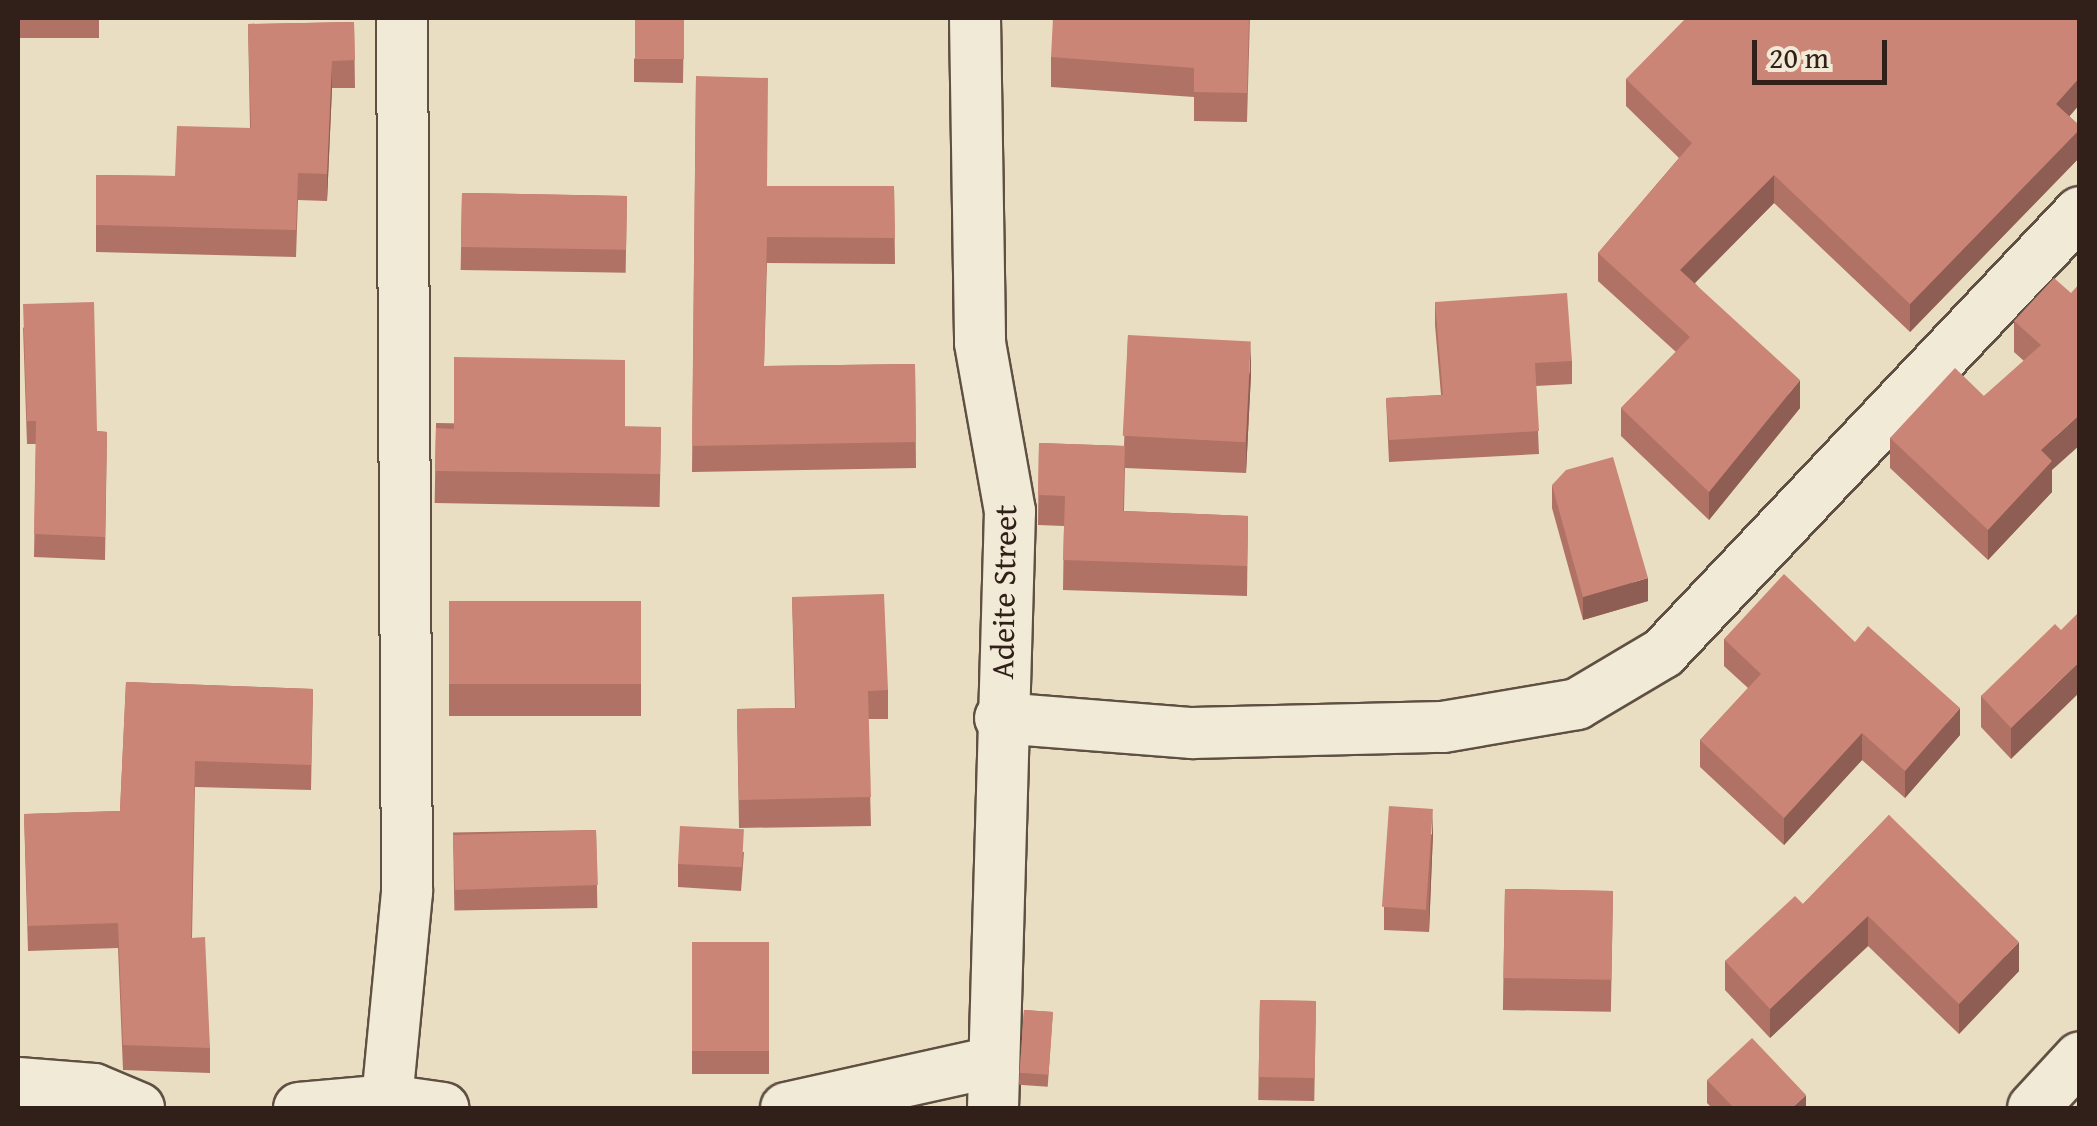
<!DOCTYPE html>
<html>
<head>
<meta charset="utf-8">
<style>
	body { margin:0 }
	#map { position:relative; width:2097px; height:1126px; overflow:hidden; background:#e9dec2; font-family:"Gentium Book Plus",serif }
	div>[style] { position:absolute }
	.roads { filter:drop-shadow(2px 0 #5f5043) drop-shadow(-2px 0 #5f5043) drop-shadow(0 2px #5f5043) drop-shadow(0 -2px #5f5043) }
	.street>* { height:50px; margin:-25px; padding:0 25px; transform-origin:25px; border-radius:25px; background:#f1ead7 }
	.wall>* { inset:0; background:#af7265; transform-origin:0 0 }
	.shaded-wall>* { inset:0; background:#8e5d53 }
	.building>* { inset:0; background:#cb8576; transform-origin:0 0 }
	span { translate:-50% -50%; white-space:nowrap; text-align:center; line-height:1.15; -webkit-text-stroke:8px #f1ead7; paint-order:stroke }
	.street-label { font-size:32px; color:#312019 }
	.frame { position:absolute; inset:0; border:20px solid #312019; pointer-events:none }
	.scale { position:absolute; left:1752px; top:40px; width:135px; height:45px; box-sizing:border-box; border:5px solid #312019; border-top:0; padding-left:12px; font-size:30px; line-height:35px; white-space:nowrap; color:#312019; -webkit-text-stroke:8px #f1ead7; paint-order:stroke }
</style>
</head>
<body>
<div id="map">
	<div class="roads">
		<div class="street">
			<i style="left:975px;top:18px;width:325px;rotate:89.1deg"></i>
			<i style="left:980px;top:343px;width:171px;rotate:79.9deg"></i>
			<i style="left:1010px;top:511px;width:597px;rotate:91.63deg"></i>
			<i style="left:1000px;top:718px;width:193px;rotate:4.5deg"></i>
			<i style="left:1192px;top:733px;width:251px;rotate:-1.4deg"></i>
			<i style="left:1443px;top:727px;width:136px;rotate:-9.7deg"></i>
			<i style="left:1577px;top:704px;width:100px;rotate:-30.7deg"></i>
			<i style="left:1663px;top:653px;width:607px;rotate:-46.6deg"></i>
			<i style="left:18px;top:1083px;width:76px;rotate:4.5deg"></i>
			<i style="left:94px;top:1089px;width:49px;rotate:22.9deg"></i>
			<i style="left:387px;top:1100px;width:209px;rotate:-84.5deg"></i>
			<i style="left:407px;top:892px;width:874px;rotate:-90.33deg"></i>
			<i style="left:299px;top:1108px;width:88px;rotate:-5.2deg"></i>
			<i style="left:387px;top:1100px;width:57px;rotate:8.1deg"></i>
			<i style="left:786px;top:1108px;width:212px;rotate:-12.5deg"></i>
			<i style="left:2033px;top:1108px;width:69px;rotate:-47.3deg"></i>
		</div>
	</div>
	<div class="wall">
		<i style="left:18px;top:18px;width:81px;height:20px"></i>
		<i style="clip-path:polygon(684px 18px,683px 83px,634px 82px,634px 59px)"></i>
		<i style="clip-path:polygon(1250px 18px,1247px 122px,1194px 121px,1194px 97px,1051px 87px,1051px 57px)"></i>
		<i style="clip-path:polygon(2080px 18px,2080px 104px,2069px 116px,2080px 126px,2080px 157px,1910px 332px,1774px 203px,1695px 283px,1800px 408px,1709px 520px,1621px 436px,1621px 408px,1676px 352px,1598px 281px,1598px 253px,1679px 158px,1626px 106px,1626px 79px)"></i>
		<i style="clip-path:polygon(354px 22px,355px 88px,332px 88px,327px 201px,298px 200px,296px 257px,96px 252px,96px 175px,175px 176px,250px 128px,248px 24px)"></i>
		<i style="clip-path:polygon(696px 76px,767px 186px,894px 186px,895px 264px,767px 263px,764px 366px,915px 364px,916px 468px,692px 472px)"></i>
		<i style="left:462px;top:193px;width:165px;height:77px;rotate:1deg"></i>
		<i style="clip-path:polygon(2071px 293px,2052px 470px,2052px 492px,1988px 560px,1890px 468px,1890px 438px,1984px 396px,2024px 361px,2014px 352px,2014px 321px)"></i>
		<i style="clip-path:polygon(1435px 302px,1572px 361px,1572px 384px,1536px 386px,1539px 454px,1389px 462px,1386px 398px,1441px 395px,1435px 325px)"></i>
		<i style="clip-path:polygon(23px 327px,97px 431px,107px 432px,105px 560px,34px 557px,36px 444px,27px 444px)"></i>
		<i style="clip-path:polygon(1128px 335px,1251px 374px,1246px 473px,1125px 468px,1124px 511px,1248px 516px,1247px 596px,1063px 590px,1064px 526px,1038px 525px,1039px 443px,1124px 446px)"></i>
		<i style="left:661px;top:427px;width:80px;height:225px;rotate:91deg"></i>
		<i style="clip-path:polygon(1552px 485px,1648px 601px,1583px 620px,1552px 508px)"></i>
		<i style="clip-path:polygon(792px 597px,888px 690px,888px 719px,868px 719px,871px 826px,739px 828px,737px 709px,795px 708px)"></i>
		<i style="left:449px;top:601px;width:192px;height:115px"></i>
		<i style="clip-path:polygon(2061px 630px,2011px 759px,1981px 727px,1981px 696px)"></i>
		<i style="clip-path:polygon(1724px 639px,1855px 642px,1960px 735px,1905px 798px,1862px 760px,1784px 845px,1700px 767px,1700px 740px,1748px 688px,1724px 666px)"></i>
		<i style="clip-path:polygon(126px 682px,313px 689px,311px 790px,195px 787px,192px 938px,210px 1048px,210px 1073px,123px 1070px,118px 948px,28px 951px,24px 814px,120px 811px)"></i>
		<i style="clip-path:polygon(1889px 815px,2019px 971px,1959px 1034px,1868px 946px,1770px 1038px,1725px 990px,1725px 961px,1803px 904px)"></i>
		<i style="left:596px;top:830px;width:78px;height:143px;rotate:89deg"></i>
		<i style="clip-path:polygon(1433px 832px,1429px 932px,1384px 930px,1384px 907px)"></i>
		<i style="clip-path:polygon(744px 852px,741px 891px,678px 887px,678px 864px)"></i>
		<i style="left:1505px;top:889px;width:108px;height:121px;rotate:1deg"></i>
		<i style="left:692px;top:942px;width:77px;height:132px"></i>
		<i style="left:1260px;top:1000px;width:56px;height:100px;rotate:1deg"></i>
		<i style="left:1024px;top:1010px;width:29px;height:75px;rotate:4deg"></i>
		<i style="clip-path:polygon(1707px 1080px,1806px 1108px,1712px 1108px,1707px 1103px)"></i>
	</div>
	<div class="shaded-wall">
		<i style="clip-path:polygon(332px 61px,332px 88px,327px 201px,327px 174px)"></i>
		<i style="clip-path:polygon(2080px 77px,2080px 104px,2056px 132px,2056px 104px)"></i>
		<i style="clip-path:polygon(2080px 129px,2080px 157px,1910px 332px,1910px 304px)"></i>
		<i style="clip-path:polygon(1774px 175px,1774px 203px,1680px 298px,1680px 270px)"></i>
		<i style="clip-path:polygon(1251px 342px,1251px 374px,1246px 473px,1246px 441px)"></i>
		<i style="clip-path:polygon(1800px 380px,1800px 408px,1709px 520px,1709px 492px)"></i>
		<i style="clip-path:polygon(2080px 414px,2080px 445px,2052px 470px,2052px 492px,1988px 560px,1988px 530px,2041px 450px)"></i>
		<i style="clip-path:polygon(1648px 578px,1648px 601px,1583px 620px,1583px 597px)"></i>
		<i style="clip-path:polygon(2080px 661px,2080px 692px,2011px 759px,2011px 728px)"></i>
		<i style="clip-path:polygon(1960px 708px,1960px 735px,1905px 798px,1905px 771px)"></i>
		<i style="clip-path:polygon(1862px 733px,1862px 760px,1784px 845px,1784px 818px)"></i>
		<i style="clip-path:polygon(1433px 809px,1433px 832px,1429px 932px,1429px 909px)"></i>
		<i style="clip-path:polygon(1868px 916px,1868px 946px,1770px 1038px,1770px 1009px)"></i>
		<i style="clip-path:polygon(2019px 942px,2019px 971px,1959px 1034px,1959px 1004px)"></i>
		<i style="clip-path:polygon(1806px 1095px,1806px 1108px,1792px 1108px)"></i>
	</div>
	<div class="building">
		<i style="left:635px;top:18px;width:49px;height:41px"></i>
		<i style="clip-path:polygon(1053px 18px,1249px 18px,1247px 93px,1194px 92px,1194px 68px,1051px 57px)"></i>
		<i style="clip-path:polygon(1686px 18px,2080px 18px,2080px 77px,2056px 104px,2080px 126px,2080px 129px,1910px 304px,1774px 175px,1680px 270px,1800px 380px,1709px 492px,1621px 408px,1690px 337px,1598px 253px,1692px 143px,1626px 79px)"></i>
		<i style="clip-path:polygon(354px 22px,355px 60px,332px 61px,327px 174px,298px 173px,296px 230px,96px 225px,96px 175px,175px 176px,177px 126px,251px 128px,248px 24px)"></i>
		<i style="clip-path:polygon(696px 76px,768px 78px,767px 186px,894px 186px,895px 238px,767px 237px,764px 366px,915px 364px,916px 442px,692px 446px)"></i>
		<i style="left:462px;top:193px;width:165px;height:54px;rotate:1deg"></i>
		<i style="clip-path:polygon(2054px 278px,2071px 293px,2080px 283px,2080px 414px,2041px 450px,2052px 461px,1988px 530px,1890px 438px,1955px 368px,1984px 396px,2041px 345px,2014px 321px)"></i>
		<i style="clip-path:polygon(1567px 293px,1572px 361px,1535px 363px,1539px 431px,1389px 440px,1386px 398px,1443px 395px,1435px 302px)"></i>
		<i style="clip-path:polygon(94px 302px,97px 431px,107px 432px,105px 537px,34px 534px,36px 421px,27px 421px,23px 304px)"></i>
		<i style="left:1128px;top:335px;width:123px;height:101px;rotate:3deg"></i>
		<i style="clip-path:polygon(454px 357px,625px 360px,625px 427px,661px 427px,660px 474px,435px 471px,436px 428px,454px 429px)"></i>
		<i style="clip-path:polygon(1039px 443px,1125px 446px,1123px 511px,1248px 516px,1247px 566px,1063px 560px,1065px 496px,1038px 495px)"></i>
		<i style="clip-path:polygon(1613px 457px,1648px 578px,1583px 597px,1552px 485px,1566px 470px)"></i>
		<i style="clip-path:polygon(1784px 574px,1855px 642px,1868px 626px,1960px 708px,1905px 771px,1862px 733px,1784px 818px,1700px 740px,1761px 674px,1724px 639px)"></i>
		<i style="clip-path:polygon(884px 594px,888px 690px,868px 691px,871px 797px,739px 800px,737px 709px,796px 708px,792px 597px)"></i>
		<i style="left:449px;top:601px;width:192px;height:83px"></i>
		<i style="clip-path:polygon(2080px 611px,2080px 661px,2011px 728px,1981px 696px,2055px 624px,2061px 630px)"></i>
		<i style="clip-path:polygon(126px 682px,313px 689px,311px 765px,195px 761px,191px 938px,205px 937px,210px 1048px,123px 1045px,118px 923px,28px 926px,24px 814px,120px 811px)"></i>
		<i style="left:1389px;top:806px;width:44px;height:101px;rotate:4deg"></i>
		<i style="clip-path:polygon(1889px 815px,2019px 942px,1959px 1004px,1868px 916px,1770px 1009px,1725px 961px,1795px 896px,1803px 904px)"></i>
		<i style="left:680px;top:826px;width:64px;height:38px;rotate:3deg"></i>
		<i style="left:596px;top:830px;width:55px;height:143px;rotate:88deg"></i>
		<i style="left:1505px;top:889px;width:108px;height:89px;rotate:1deg"></i>
		<i style="left:692px;top:942px;width:77px;height:109px"></i>
		<i style="left:1260px;top:1000px;width:56px;height:77px;rotate:1deg"></i>
		<i style="left:1024px;top:1010px;width:29px;height:63px;rotate:4deg"></i>
		<i style="clip-path:polygon(1752px 1038px,1806px 1095px,1792px 1108px,1734px 1108px,1707px 1080px)"></i>
	</div>
	<div class="street-label">
		<span style="left:1004px;top:592px;rotate:-89deg">Adeite Street</span>
	</div>
	<div class="frame"></div>
	<div class="scale">20 m</div>
</div>
</body>
</html>
